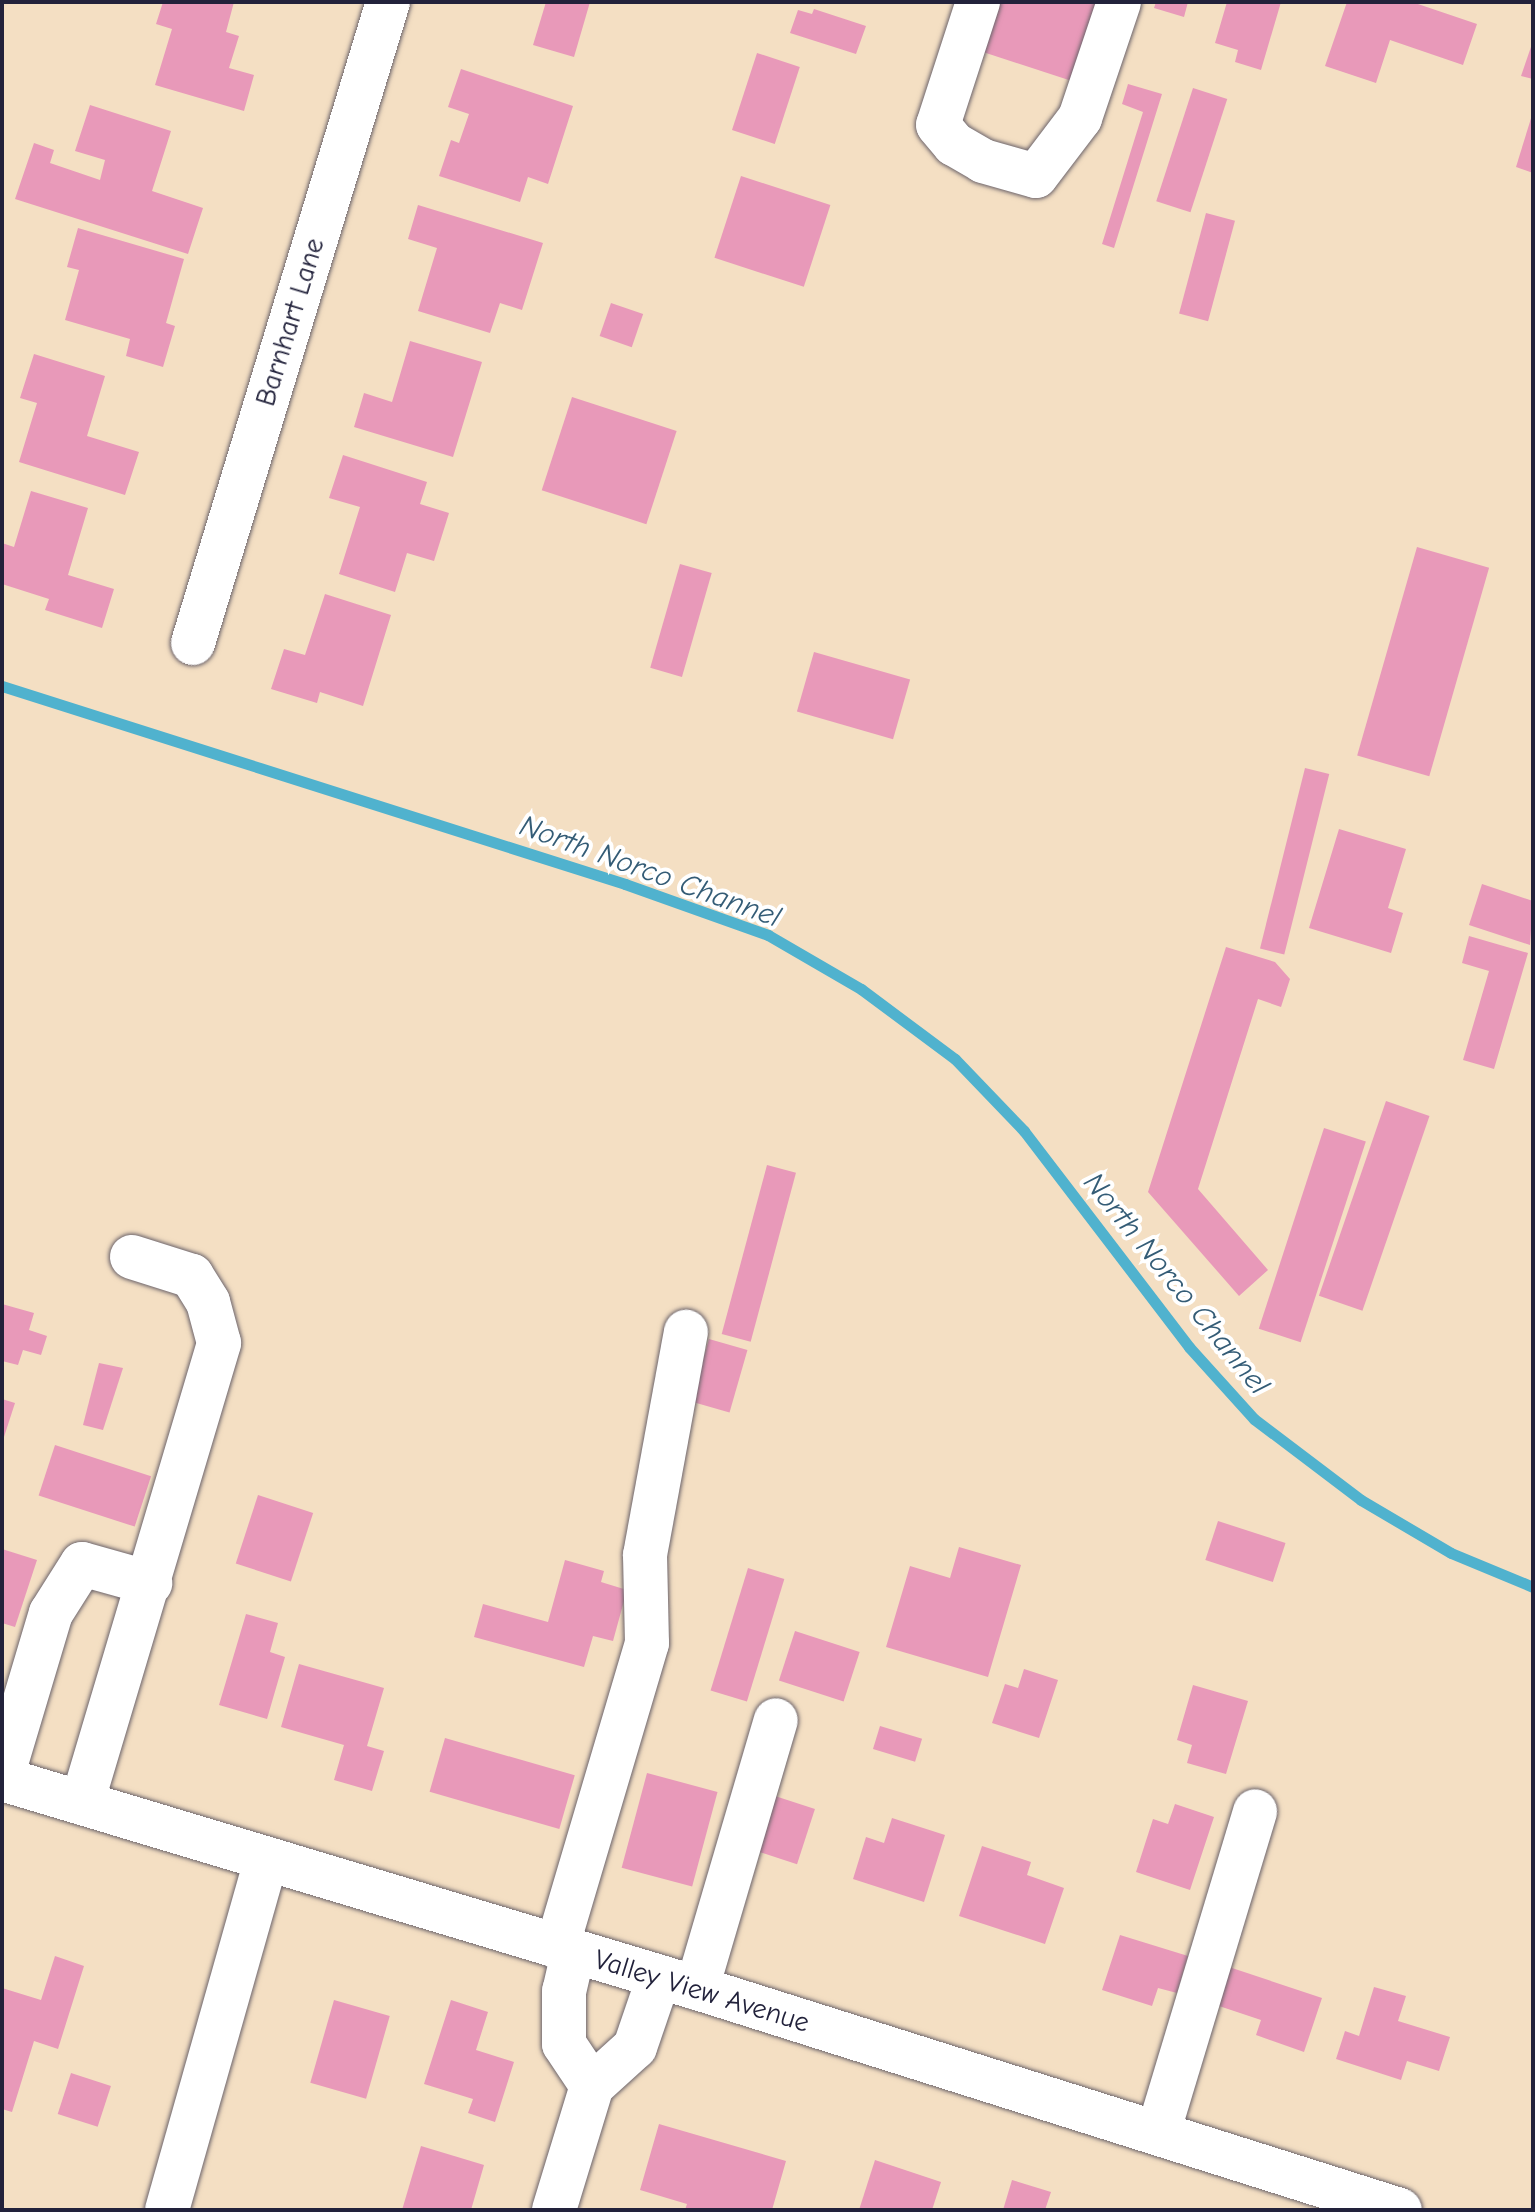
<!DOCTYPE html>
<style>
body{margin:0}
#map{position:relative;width:1535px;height:2212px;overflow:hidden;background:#f4dfc3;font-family:"Comic Neue",sans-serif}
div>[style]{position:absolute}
.stream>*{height:11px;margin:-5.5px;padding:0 5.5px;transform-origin:5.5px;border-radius:5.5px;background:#50b2ce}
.building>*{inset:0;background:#e899b9;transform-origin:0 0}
.roads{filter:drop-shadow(0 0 2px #6c646b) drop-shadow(0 0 2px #6c646b)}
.minor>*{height:44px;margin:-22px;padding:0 22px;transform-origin:22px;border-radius:22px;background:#fff}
span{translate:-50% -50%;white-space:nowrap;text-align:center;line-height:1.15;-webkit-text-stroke:8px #fff;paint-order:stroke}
.street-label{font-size:28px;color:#22223b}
.water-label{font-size:30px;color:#345c76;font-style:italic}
.frame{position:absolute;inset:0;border:4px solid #22223b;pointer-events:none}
</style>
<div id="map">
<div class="stream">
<i style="left:2px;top:686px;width:654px;rotate:17.63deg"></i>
<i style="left:625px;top:884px;width:152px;rotate:19.6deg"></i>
<i style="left:768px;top:935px;width:108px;rotate:30.1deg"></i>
<i style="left:861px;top:989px;width:117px;rotate:36.7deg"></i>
<i style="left:955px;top:1059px;width:100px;rotate:46.2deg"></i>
<i style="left:1024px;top:1131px;width:272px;rotate:52.6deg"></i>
<i style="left:1189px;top:1347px;width:97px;rotate:47.9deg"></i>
<i style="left:1254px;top:1419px;width:134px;rotate:37.1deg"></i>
<i style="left:1361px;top:1500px;width:104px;rotate:30.5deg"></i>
<i style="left:1451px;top:1553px;width:89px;rotate:22.5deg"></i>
</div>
<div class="building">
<i style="clip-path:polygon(163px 2px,234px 2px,226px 32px,239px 36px,229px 68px,254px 75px,244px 111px,155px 85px,172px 29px,156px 24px)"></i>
<i style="clip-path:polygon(546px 2px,590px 2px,574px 57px,533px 45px)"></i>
<i style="clip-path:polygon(999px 2px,1111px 2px,1084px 85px,983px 52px)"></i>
<i style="clip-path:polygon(1156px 2px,1188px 2px,1184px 17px,1154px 8px)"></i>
<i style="clip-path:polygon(1227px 2px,1281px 2px,1261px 70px,1235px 62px,1238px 50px,1215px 43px)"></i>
<i style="clip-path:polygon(1347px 2px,1412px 2px,1477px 24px,1463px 65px,1390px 40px,1376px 83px,1325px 66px)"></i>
<i style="clip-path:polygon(814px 9px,866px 26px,856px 54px,790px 33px,798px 10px,812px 14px)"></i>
<i style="clip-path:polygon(1533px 41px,1533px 79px,1521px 76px)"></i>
<i style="left:757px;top:53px;width:45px;height:81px;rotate:18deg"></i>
<i style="clip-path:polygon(461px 69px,573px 106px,548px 184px,528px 177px,520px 202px,439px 176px,451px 140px,459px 143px,469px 114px,448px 107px)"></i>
<i style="clip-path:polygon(1128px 84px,1162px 94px,1114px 248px,1102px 244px,1143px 112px,1122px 104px)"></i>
<i style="left:1193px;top:88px;width:36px;height:119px;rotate:18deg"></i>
<i style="clip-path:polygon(90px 105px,171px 131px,152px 191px,203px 208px,188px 254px,15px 199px,34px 143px,54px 150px,50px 163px,100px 180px,105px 160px,75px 151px)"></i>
<i style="clip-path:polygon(1532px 115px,1533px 115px,1533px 173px,1516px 167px)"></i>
<i style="left:741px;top:176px;width:94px;height:86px;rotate:18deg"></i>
<i style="clip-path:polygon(418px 205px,543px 243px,522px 310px,500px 303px,490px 333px,418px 311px,437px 248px,408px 239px)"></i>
<i style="left:1206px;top:213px;width:30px;height:104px;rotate:15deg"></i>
<i style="clip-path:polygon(78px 228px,184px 259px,166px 323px,175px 326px,163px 367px,126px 356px,130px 339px,65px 320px,79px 270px,67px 267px)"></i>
<i style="left:611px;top:303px;width:34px;height:35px;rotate:19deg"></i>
<i style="clip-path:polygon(410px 341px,482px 362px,453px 457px,354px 427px,364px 393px,392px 402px)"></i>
<i style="clip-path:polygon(34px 354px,105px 376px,87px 436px,139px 452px,125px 495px,19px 462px,37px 403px,20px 398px)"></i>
<i style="left:572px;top:397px;width:110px;height:98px;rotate:18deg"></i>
<i style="clip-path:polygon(343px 455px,427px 482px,420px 504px,449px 513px,434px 561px,407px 553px,395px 592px,339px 574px,360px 507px,329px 498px)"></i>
<i style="clip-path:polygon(31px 491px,88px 508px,68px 575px,114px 589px,102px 628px,45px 610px,49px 599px,2px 584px,2px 543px,14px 547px)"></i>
<i style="left:1417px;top:547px;width:75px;height:217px;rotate:16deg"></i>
<i style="left:680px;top:564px;width:33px;height:108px;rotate:16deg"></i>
<i style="clip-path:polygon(325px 594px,391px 615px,363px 706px,320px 692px,317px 703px,271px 689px,284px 649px,305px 655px)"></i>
<i style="left:814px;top:652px;width:100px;height:62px;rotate:16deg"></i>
<i style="left:1305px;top:768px;width:25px;height:186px;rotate:14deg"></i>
<i style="clip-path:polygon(1339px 829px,1406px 849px,1388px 908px,1403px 913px,1391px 953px,1309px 928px)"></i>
<i style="clip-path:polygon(1482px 884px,1533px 901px,1530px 945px,1469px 925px)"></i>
<i style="clip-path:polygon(1469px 936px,1528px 953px,1494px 1069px,1463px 1060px,1489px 971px,1462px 963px)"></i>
<i style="clip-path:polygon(1226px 947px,1275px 962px,1290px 979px,1281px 1007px,1258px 999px,1198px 1189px,1268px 1270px,1239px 1296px,1148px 1192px)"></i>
<i style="left:1386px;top:1101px;width:46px;height:206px;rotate:19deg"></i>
<i style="left:1324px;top:1128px;width:44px;height:211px;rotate:18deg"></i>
<i style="left:767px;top:1165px;width:30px;height:175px;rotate:15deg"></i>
<i style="clip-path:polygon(2px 1304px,34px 1313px,29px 1330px,47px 1336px,41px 1355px,23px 1350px,18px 1365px,2px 1361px)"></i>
<i style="left:709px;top:1339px;width:40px;height:65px;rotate:16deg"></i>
<i style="clip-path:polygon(99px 1363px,123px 1368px,103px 1430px,83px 1425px)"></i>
<i style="clip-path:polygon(2px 1399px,15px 1403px,3px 1440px,2px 1440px)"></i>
<i style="left:55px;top:1445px;width:101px;height:53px;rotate:18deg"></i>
<i style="left:258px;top:1495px;width:58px;height:72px;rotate:18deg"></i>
<i style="left:1218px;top:1521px;width:71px;height:41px;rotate:18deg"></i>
<i style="clip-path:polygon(959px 1547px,1021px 1565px,988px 1677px,886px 1647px,910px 1566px,950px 1578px)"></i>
<i style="clip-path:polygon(2px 1549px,37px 1560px,15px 1627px,2px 1623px)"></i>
<i style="clip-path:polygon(565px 1560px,604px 1571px,601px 1582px,627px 1590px,613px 1641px,593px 1636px,584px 1667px,474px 1637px,483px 1604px,548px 1622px)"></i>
<i style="left:748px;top:1568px;width:38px;height:128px;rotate:17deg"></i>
<i style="clip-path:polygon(246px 1614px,278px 1623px,270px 1652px,285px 1657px,267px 1719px,219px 1705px)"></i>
<i style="left:795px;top:1631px;width:68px;height:52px;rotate:18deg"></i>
<i style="clip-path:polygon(299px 1664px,384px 1688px,367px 1746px,384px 1751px,372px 1791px,334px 1780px,344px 1745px,281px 1727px)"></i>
<i style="clip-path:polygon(1024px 1669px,1058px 1680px,1039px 1738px,992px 1723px,1005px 1684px,1018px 1688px)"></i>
<i style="clip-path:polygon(1193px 1685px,1248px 1701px,1226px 1774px,1187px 1763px,1192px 1745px,1177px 1740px)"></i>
<i style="left:880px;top:1726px;width:44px;height:24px;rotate:17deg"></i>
<i style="left:445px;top:1738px;width:135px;height:56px;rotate:16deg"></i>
<i style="left:647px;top:1773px;width:73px;height:98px;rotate:15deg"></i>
<i style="left:775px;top:1796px;width:42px;height:58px;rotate:18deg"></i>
<i style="clip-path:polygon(1175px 1804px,1214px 1817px,1190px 1890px,1136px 1872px,1153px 1819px,1168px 1824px)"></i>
<i style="clip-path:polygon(892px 1818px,945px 1835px,924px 1902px,853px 1879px,866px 1837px,884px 1843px)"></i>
<i style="clip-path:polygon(982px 1846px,1031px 1862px,1027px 1875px,1064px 1888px,1045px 1944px,959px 1916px)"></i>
<i style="clip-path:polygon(1120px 1935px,1188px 1956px,1177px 1993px,1158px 1988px,1152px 2006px,1102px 1990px)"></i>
<i style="clip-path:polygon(55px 1956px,84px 1966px,58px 2049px,34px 2041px,12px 2112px,2px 2109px,2px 1988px,41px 2000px)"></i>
<i style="clip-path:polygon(1223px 1965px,1322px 1998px,1304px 2052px,1256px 2035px,1261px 2020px,1210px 2003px)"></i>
<i style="clip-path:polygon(1374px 1987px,1406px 1996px,1398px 2021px,1450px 2037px,1439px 2071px,1407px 2061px,1401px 2080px,1336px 2059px,1345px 2031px,1359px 2036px)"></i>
<i style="left:334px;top:2000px;width:58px;height:86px;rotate:16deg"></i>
<i style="clip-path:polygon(451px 2000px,488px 2012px,476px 2050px,514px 2062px,495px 2122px,468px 2113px,473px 2099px,424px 2084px)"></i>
<i style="left:71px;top:2073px;width:42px;height:43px;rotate:18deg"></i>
<i style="clip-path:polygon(659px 2124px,786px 2161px,772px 2210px,685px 2210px,687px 2204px,640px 2190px)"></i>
<i style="clip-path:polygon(421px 2146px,484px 2165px,471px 2210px,402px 2210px)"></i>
<i style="clip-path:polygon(875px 2160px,941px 2182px,932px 2210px,859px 2210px)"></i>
<i style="clip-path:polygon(1012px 2180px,1051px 2192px,1045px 2210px,1003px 2210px)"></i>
</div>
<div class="roads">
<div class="minor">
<i style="left:978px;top:2px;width:129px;rotate:108deg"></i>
<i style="left:938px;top:125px;width:25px;rotate:50deg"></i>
<i style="left:954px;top:144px;width:34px;rotate:30deg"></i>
<i style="left:983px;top:161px;width:55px;rotate:15.8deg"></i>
<i style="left:1036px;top:176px;width:73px;rotate:-52.8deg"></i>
<i style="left:1080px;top:118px;width:122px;rotate:-71.4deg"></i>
<i style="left:193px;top:643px;width:670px;rotate:-73.08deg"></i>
<i style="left:2px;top:1777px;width:171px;rotate:-73.4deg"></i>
<i style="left:51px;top:1613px;width:58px;rotate:-57.7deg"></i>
<i style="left:82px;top:1564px;width:71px;rotate:15.6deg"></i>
<i style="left:2px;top:1779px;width:726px;rotate:16.74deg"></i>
<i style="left:697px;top:1988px;width:737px;rotate:17.53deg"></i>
<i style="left:82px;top:1803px;width:480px;rotate:-73.4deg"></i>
<i style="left:219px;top:1343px;width:42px;rotate:-105deg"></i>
<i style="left:208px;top:1302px;width:31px;rotate:-122deg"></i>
<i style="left:192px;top:1276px;width:63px;rotate:-162.4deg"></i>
<i style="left:557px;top:1947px;width:317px;rotate:-73.5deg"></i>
<i style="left:647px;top:1643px;width:88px;rotate:-91.3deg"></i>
<i style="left:645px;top:1555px;width:227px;rotate:-79.6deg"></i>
<i style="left:573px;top:1953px;width:39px;rotate:103deg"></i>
<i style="left:564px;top:1991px;width:53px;rotate:90deg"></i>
<i style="left:564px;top:2044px;width:50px;rotate:56.3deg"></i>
<i style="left:697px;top:1988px;width:279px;rotate:-73.6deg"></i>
<i style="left:1158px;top:2133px;width:336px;rotate:-73.2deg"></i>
<i style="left:167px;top:2210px;width:365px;rotate:-74.2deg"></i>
<i style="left:554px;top:2210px;width:130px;rotate:-73deg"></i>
<i style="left:592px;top:2086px;width:58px;rotate:-42.2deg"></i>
<i style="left:635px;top:2047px;width:74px;rotate:-71.1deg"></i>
</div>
</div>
<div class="street-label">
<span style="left:290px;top:322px;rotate:-73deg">Barnhart Lane</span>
<span style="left:702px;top:1991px;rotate:17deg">Valley View Avenue</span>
</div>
<div class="water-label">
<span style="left:650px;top:872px;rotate:20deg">North Norco Channel</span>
<span style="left:1176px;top:1284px;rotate:51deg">North Norco Channel</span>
</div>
<div class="frame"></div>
</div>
